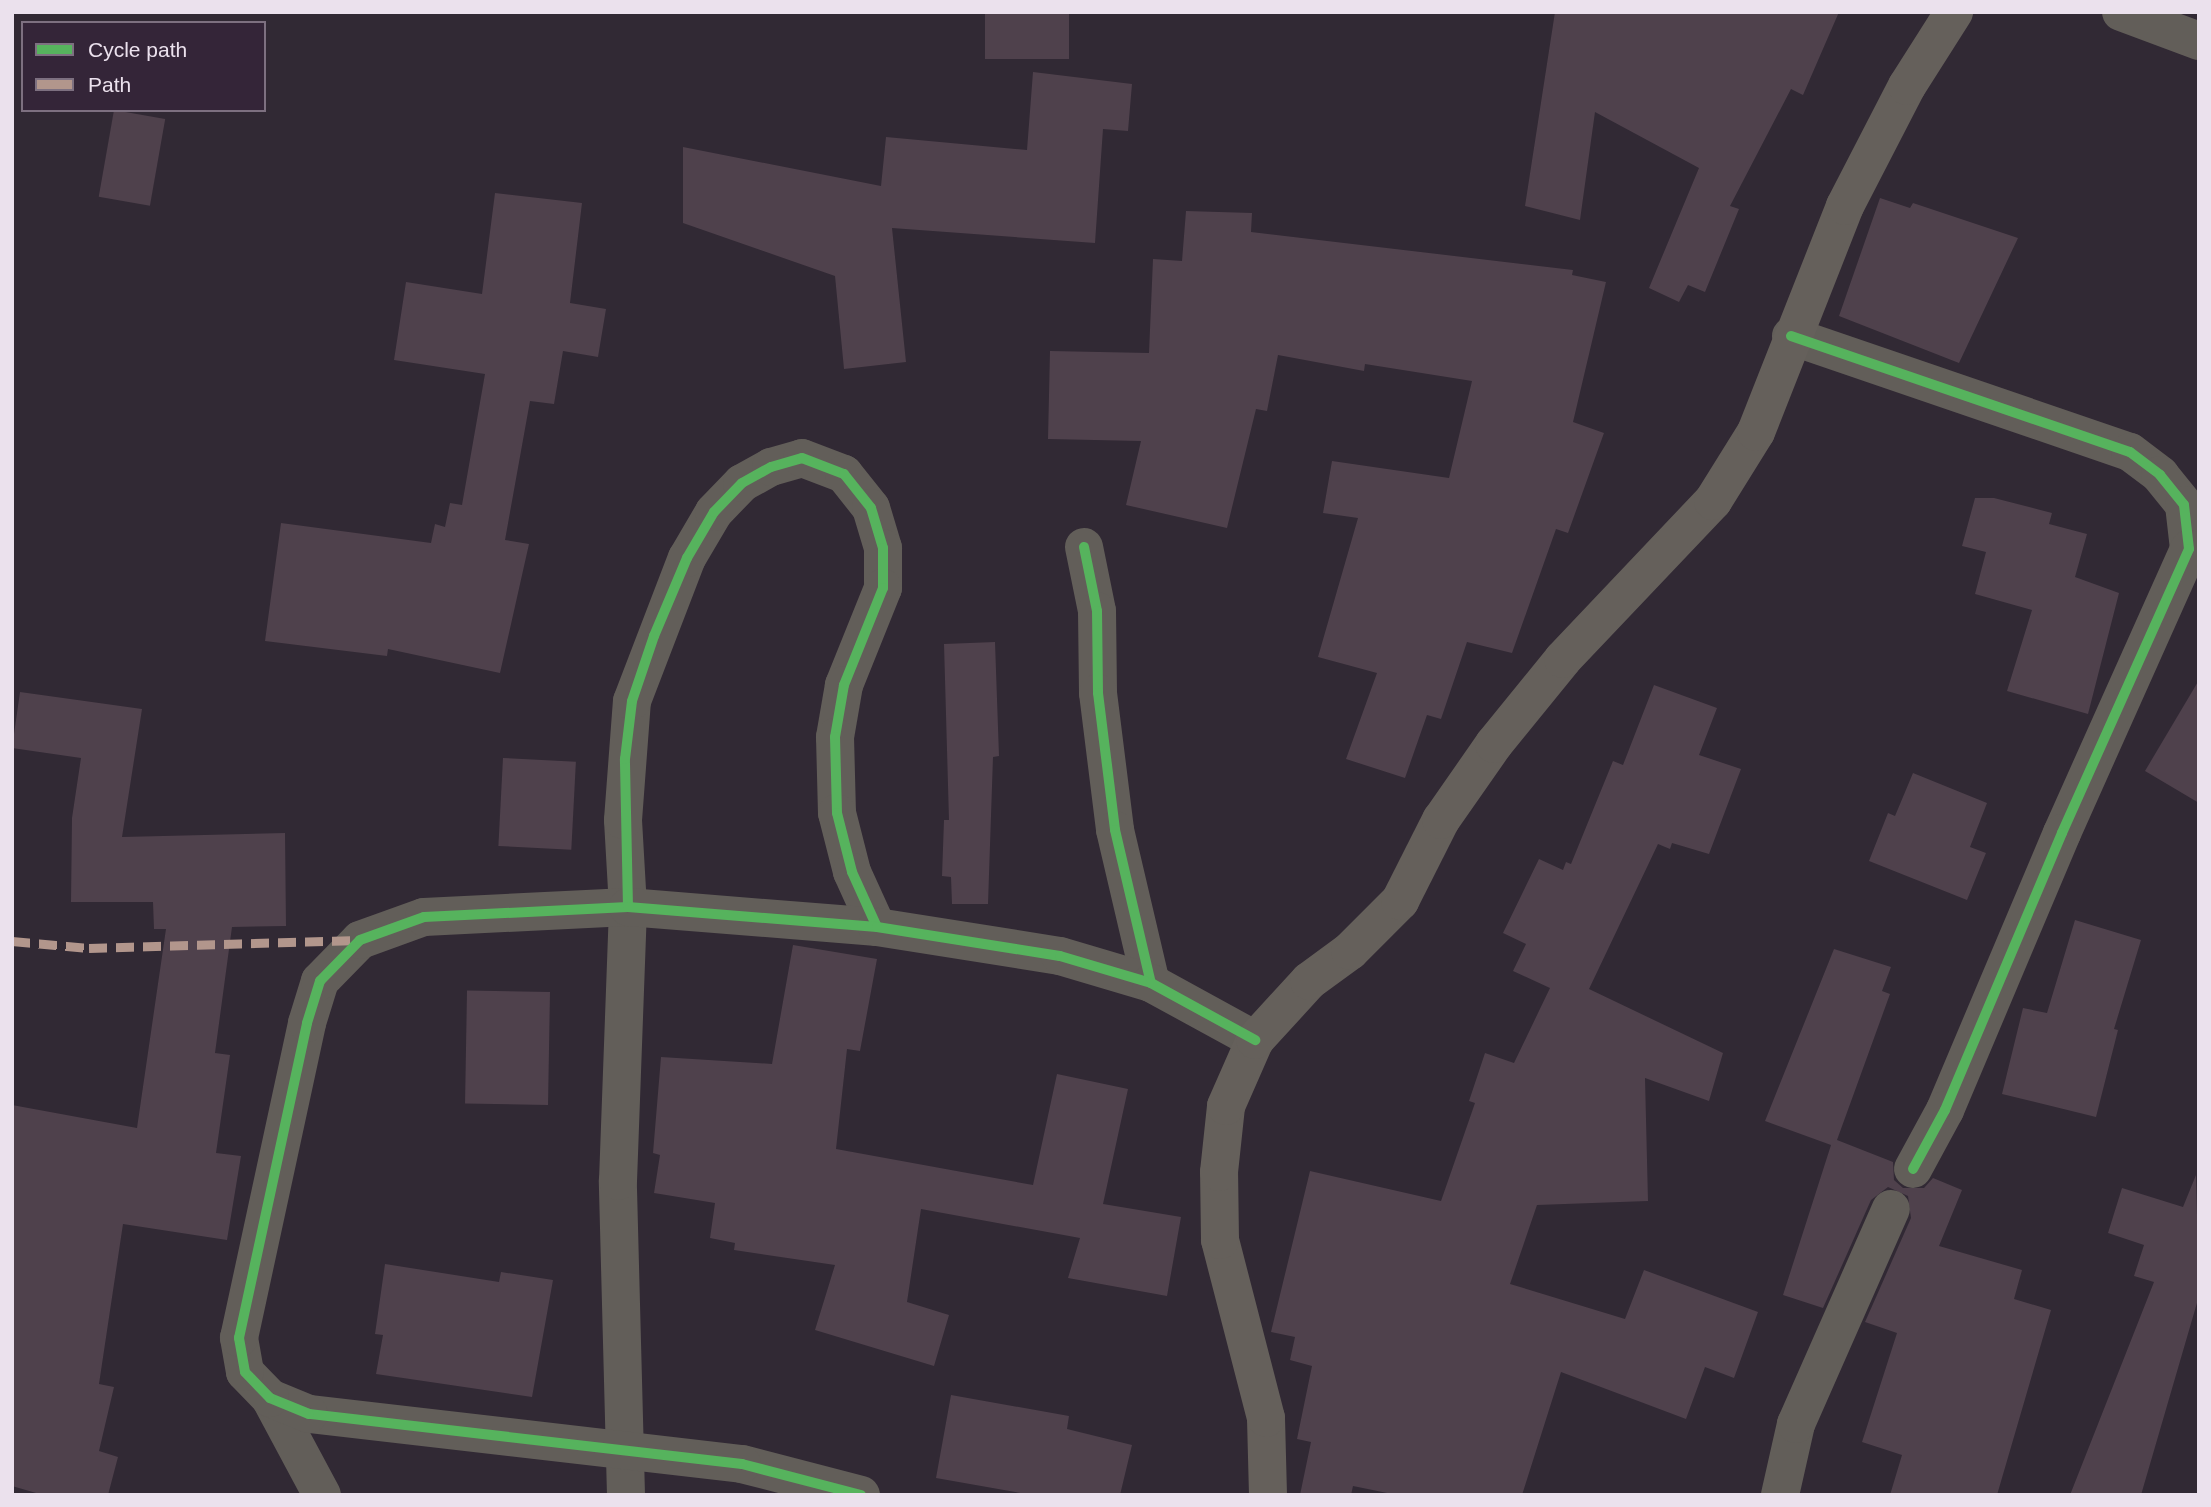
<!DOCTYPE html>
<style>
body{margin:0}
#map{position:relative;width:2211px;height:1507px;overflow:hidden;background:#312934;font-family:Helvetica,sans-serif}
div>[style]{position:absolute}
.building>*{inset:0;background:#4f414c;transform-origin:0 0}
.street>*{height:38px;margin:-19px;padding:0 19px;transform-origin:19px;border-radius:19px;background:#625e59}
.secondary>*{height:38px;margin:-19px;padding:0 19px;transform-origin:19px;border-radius:19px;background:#65605b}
.quiet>*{height:9px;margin-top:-4.5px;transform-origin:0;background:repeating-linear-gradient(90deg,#b2968c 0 18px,transparent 0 27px)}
.cycleway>*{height:10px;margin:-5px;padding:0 5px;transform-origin:5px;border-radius:5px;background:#56b35d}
span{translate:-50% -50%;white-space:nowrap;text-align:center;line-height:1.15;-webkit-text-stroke:7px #342538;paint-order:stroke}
.frame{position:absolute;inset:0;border:14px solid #ebe1ed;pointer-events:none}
.legend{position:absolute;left:21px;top:21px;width:245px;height:91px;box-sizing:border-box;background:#342538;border:2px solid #7d7080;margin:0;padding:9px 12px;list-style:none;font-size:21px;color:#ebe1ed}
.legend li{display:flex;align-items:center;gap:14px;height:35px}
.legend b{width:35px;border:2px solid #7d7080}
</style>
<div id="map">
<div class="building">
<i style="left:985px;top:12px;width:84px;height:47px"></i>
<i style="clip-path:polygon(1555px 12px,1839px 12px,1803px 95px,1791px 89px,1730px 206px,1739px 209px,1705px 292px,1688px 285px,1679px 302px,1649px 288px,1699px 168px,1595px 112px,1580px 220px,1525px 206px)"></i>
<i style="clip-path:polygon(1033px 72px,1132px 84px,1128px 131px,1103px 129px,1095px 243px,892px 228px,906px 362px,844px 369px,835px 276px,683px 223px,683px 147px,881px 186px,886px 137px,1027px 150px)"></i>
<i style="left:114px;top:110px;width:52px;height:88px;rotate:10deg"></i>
<i style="clip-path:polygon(495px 193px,582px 203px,570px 303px,606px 309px,598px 357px,563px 351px,554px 404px,530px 401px,505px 540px,529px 544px,500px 673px,388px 649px,387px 656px,265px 641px,281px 523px,431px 543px,435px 524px,445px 527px,450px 503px,462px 505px,485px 374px,394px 360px,406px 282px,482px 294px)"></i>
<i style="clip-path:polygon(1880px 198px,1910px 208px,1913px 203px,2018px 238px,1959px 363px,1839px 316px)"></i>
<i style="clip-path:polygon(1186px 211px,1252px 213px,1251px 232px,1573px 270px,1572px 275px,1606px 282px,1573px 422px,1604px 433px,1568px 533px,1556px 529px,1512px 653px,1467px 642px,1441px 719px,1427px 715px,1405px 778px,1346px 759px,1377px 673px,1318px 657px,1358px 518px,1323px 513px,1332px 461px,1449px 478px,1472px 381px,1365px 364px,1364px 371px,1278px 355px,1267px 411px,1256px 409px,1227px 528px,1126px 505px,1141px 441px,1048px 439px,1050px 351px,1149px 353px,1153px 259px,1182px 261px)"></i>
<i style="clip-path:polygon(1975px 498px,1994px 498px,2052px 513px,2049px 524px,2087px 534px,2075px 577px,2119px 593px,2088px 714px,2007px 691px,2032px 610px,1975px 594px,1986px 552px,1962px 546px)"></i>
<i style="clip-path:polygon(995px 642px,999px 756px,993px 757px,988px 904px,952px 904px,951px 877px,942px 876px,944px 820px,949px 820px,944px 644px)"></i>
<i style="clip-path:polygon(2199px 680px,2199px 803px,2145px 771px)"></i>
<i style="clip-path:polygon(1654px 685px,1717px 708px,1699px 755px,1741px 769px,1709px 854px,1672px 843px,1670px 849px,1658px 844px,1589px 989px,1723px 1053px,1709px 1101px,1645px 1078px,1648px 1201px,1537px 1205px,1510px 1284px,1625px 1319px,1644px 1270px,1758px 1312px,1734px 1378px,1705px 1367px,1686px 1419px,1561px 1372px,1522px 1495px,1397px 1495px,1353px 1486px,1351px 1495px,1300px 1495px,1311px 1442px,1297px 1439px,1312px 1366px,1290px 1360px,1295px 1337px,1271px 1332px,1310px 1171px,1441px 1201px,1475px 1103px,1469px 1101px,1485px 1053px,1514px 1063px,1550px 988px,1513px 971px,1526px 944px,1503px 933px,1539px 859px,1563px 870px,1566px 862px,1571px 864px,1613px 761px,1623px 765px)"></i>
<i style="clip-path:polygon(20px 692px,142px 709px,122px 837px,285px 833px,286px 926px,232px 927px,215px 1053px,230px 1055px,216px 1153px,241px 1156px,227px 1240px,123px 1224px,99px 1384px,114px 1387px,99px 1451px,118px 1457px,108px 1495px,43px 1495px,12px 1486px,12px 1105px,137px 1128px,166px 929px,154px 929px,153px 902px,71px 902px,72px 818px,81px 758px,12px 748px)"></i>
<i style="left:503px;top:758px;width:73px;height:88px;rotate:3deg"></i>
<i style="clip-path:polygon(1913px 773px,1987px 803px,1970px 847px,1986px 853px,1967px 900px,1869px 861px,1888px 813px,1895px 816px)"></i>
<i style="clip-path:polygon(2075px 920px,2141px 940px,2114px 1029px,2118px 1030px,2096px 1117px,2002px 1094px,2023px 1008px,2047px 1013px)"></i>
<i style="clip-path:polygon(793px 945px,877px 959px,860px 1051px,847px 1049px,836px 1149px,1033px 1185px,1057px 1074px,1128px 1089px,1103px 1204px,1181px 1217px,1167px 1296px,1068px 1278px,1080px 1238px,921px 1209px,907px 1302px,949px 1315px,934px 1366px,815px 1330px,835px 1265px,734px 1250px,735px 1243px,710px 1238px,715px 1203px,654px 1193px,660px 1155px,653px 1153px,661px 1057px,772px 1064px)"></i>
<i style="clip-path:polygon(1834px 949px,1891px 967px,1882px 991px,1890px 994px,1837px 1140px,1893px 1162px,1894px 1180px,1903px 1188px,1924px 1188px,1933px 1178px,1962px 1190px,1939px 1246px,2022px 1270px,2014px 1299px,2051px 1310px,1997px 1495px,1890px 1495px,1902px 1455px,1862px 1442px,1897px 1333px,1865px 1322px,1911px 1218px,1908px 1196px,1888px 1187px,1871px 1200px,1823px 1308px,1783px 1295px,1831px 1145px,1765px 1121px)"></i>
<i style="left:550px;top:992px;width:113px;height:83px;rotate:91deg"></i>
<i style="clip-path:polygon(2196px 1175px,2199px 1296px,2141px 1495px,2070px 1495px,2154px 1282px,2134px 1276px,2144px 1245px,2108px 1233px,2122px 1188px,2183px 1207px)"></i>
<i style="clip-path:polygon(385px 1264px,499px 1282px,501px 1272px,553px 1280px,532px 1397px,376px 1374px,383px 1335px,375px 1334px)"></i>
<i style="clip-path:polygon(951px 1395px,1069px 1416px,1067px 1429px,1132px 1445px,1120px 1495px,1032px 1495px,936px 1478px)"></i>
</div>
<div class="street">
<i style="left:2121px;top:12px;width:83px;rotate:20.4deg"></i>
<i style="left:1791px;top:336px;width:358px;rotate:18.9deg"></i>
<i style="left:2130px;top:452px;width:38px;rotate:37deg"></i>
<i style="left:2160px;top:475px;width:38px;rotate:51deg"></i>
<i style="left:2184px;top:505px;width:44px;rotate:83.5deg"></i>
<i style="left:2189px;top:549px;width:311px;rotate:114.1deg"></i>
<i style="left:2062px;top:833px;width:301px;rotate:112.9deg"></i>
<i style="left:1945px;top:1110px;width:67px;rotate:118.5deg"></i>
<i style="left:1084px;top:547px;width:65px;rotate:78.5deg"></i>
<i style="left:1097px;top:611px;width:82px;rotate:89.3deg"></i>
<i style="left:1098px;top:693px;width:138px;rotate:82.9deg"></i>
<i style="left:1115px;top:830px;width:157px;rotate:76.8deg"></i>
<i style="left:270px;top:1398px;width:110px;rotate:61.8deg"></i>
<i style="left:626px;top:1495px;width:314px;rotate:-91.5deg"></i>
<i style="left:618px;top:1181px;width:274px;rotate:-87.9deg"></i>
<i style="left:628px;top:907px;width:87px;rotate:-93.3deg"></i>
<i style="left:623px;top:820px;width:119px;rotate:-85.7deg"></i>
<i style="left:632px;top:701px;width:153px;rotate:-69deg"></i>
<i style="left:687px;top:558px;width:53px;rotate:-59.6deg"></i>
<i style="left:714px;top:512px;width:40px;rotate:-46deg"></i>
<i style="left:742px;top:483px;width:33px;rotate:-29deg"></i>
<i style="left:771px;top:467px;width:32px;rotate:-16deg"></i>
<i style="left:802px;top:458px;width:45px;rotate:20.9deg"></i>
<i style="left:844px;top:474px;width:43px;rotate:51.5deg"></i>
<i style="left:871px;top:508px;width:42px;rotate:73.3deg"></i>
<i style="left:883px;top:548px;width:40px;rotate:90deg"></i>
<i style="left:883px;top:588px;width:105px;rotate:111.9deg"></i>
<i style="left:844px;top:685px;width:53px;rotate:99.8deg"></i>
<i style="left:835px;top:737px;width:76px;rotate:88.5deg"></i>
<i style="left:837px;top:813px;width:61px;rotate:75.7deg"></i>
<i style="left:852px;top:872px;width:60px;rotate:65.6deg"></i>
<i style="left:861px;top:1495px;width:123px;rotate:-165.4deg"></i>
<i style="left:742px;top:1464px;width:436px;rotate:-173.4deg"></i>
<i style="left:309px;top:1414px;width:42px;rotate:-157.7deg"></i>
<i style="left:270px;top:1398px;width:36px;rotate:-134deg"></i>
<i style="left:245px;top:1372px;width:35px;rotate:-100deg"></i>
<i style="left:239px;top:1338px;width:322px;rotate:-77.8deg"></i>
<i style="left:307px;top:1023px;width:44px;rotate:-72.8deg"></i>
<i style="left:320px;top:981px;width:57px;rotate:-45.7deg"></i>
<i style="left:360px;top:940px;width:68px;rotate:-19.8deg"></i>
<i style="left:424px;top:917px;width:204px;rotate:-2.8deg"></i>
<i style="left:628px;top:907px;width:250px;rotate:4.6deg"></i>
<i style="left:877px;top:927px;width:185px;rotate:9deg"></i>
<i style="left:1060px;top:956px;width:95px;rotate:16.5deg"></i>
<i style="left:1151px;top:983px;width:119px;rotate:28.7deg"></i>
<i style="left:1780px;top:1495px;width:73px;rotate:-77.3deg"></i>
<i style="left:1796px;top:1424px;width:235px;rotate:-66.2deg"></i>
</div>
<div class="secondary">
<i style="left:1268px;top:1495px;width:77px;rotate:-91.5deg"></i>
<i style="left:1266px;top:1418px;width:184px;rotate:-104.5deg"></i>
<i style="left:1220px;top:1240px;width:68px;rotate:-90.8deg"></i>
<i style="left:1219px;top:1172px;width:66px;rotate:-83.9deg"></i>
<i style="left:1226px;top:1106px;width:72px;rotate:-66.3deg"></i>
<i style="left:1255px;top:1040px;width:80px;rotate:-47.5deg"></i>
<i style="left:1309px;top:981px;width:51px;rotate:-36.2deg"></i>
<i style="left:1350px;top:951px;width:71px;rotate:-45deg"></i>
<i style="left:1400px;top:901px;width:91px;rotate:-63.2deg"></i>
<i style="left:1441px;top:820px;width:93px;rotate:-55.1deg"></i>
<i style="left:1494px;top:744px;width:109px;rotate:-50.9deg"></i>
<i style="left:1563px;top:659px;width:218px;rotate:-46.5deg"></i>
<i style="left:1713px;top:501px;width:81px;rotate:-58.1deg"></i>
<i style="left:1756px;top:432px;width:243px;rotate:-68.5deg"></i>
<i style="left:1845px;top:206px;width:135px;rotate:-62.7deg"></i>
<i style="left:1907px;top:86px;width:88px;rotate:-57.6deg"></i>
</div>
<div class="quiet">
<i style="left:12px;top:941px;width:77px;rotate:5.2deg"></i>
<i style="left:89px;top:948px;width:271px;rotate:-1.7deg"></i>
</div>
<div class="cycleway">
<i style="left:1791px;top:336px;width:358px;rotate:18.9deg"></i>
<i style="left:2130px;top:452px;width:38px;rotate:37deg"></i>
<i style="left:2160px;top:475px;width:38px;rotate:51deg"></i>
<i style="left:2184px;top:505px;width:44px;rotate:83.5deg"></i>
<i style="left:2189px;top:549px;width:311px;rotate:114.1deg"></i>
<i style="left:2062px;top:833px;width:301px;rotate:112.9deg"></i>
<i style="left:1945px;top:1110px;width:67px;rotate:118.5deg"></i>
<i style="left:1084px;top:547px;width:65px;rotate:78.5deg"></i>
<i style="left:1097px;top:611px;width:82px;rotate:89.3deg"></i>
<i style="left:1098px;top:693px;width:138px;rotate:82.9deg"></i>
<i style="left:1115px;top:830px;width:157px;rotate:76.8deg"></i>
<i style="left:628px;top:907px;width:148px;rotate:-91.2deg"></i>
<i style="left:625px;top:759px;width:58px;rotate:-83.1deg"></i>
<i style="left:632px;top:701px;width:69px;rotate:-71.3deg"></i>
<i style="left:654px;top:636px;width:85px;rotate:-67.1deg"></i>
<i style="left:687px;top:558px;width:53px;rotate:-59.6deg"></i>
<i style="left:714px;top:512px;width:40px;rotate:-46deg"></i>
<i style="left:742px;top:483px;width:33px;rotate:-29deg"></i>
<i style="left:771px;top:467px;width:32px;rotate:-16deg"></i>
<i style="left:802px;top:458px;width:45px;rotate:20.9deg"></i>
<i style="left:844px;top:474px;width:43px;rotate:51.5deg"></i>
<i style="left:871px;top:508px;width:42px;rotate:73.3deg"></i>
<i style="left:883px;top:548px;width:40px;rotate:90deg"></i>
<i style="left:883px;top:588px;width:105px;rotate:111.9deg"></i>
<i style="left:844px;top:685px;width:53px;rotate:99.8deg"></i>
<i style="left:835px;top:737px;width:76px;rotate:88.5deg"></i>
<i style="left:837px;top:813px;width:61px;rotate:75.7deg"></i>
<i style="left:852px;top:872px;width:60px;rotate:65.6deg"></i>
<i style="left:861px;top:1495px;width:123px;rotate:-165.4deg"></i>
<i style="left:742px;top:1464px;width:436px;rotate:-173.4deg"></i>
<i style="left:309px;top:1414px;width:42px;rotate:-157.7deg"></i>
<i style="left:270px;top:1398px;width:36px;rotate:-134deg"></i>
<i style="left:245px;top:1372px;width:35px;rotate:-100deg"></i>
<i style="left:239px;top:1338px;width:322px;rotate:-77.8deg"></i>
<i style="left:307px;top:1023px;width:44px;rotate:-72.8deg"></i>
<i style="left:320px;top:981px;width:57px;rotate:-45.7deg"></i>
<i style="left:360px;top:940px;width:68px;rotate:-19.8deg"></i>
<i style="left:424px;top:917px;width:204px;rotate:-2.8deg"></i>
<i style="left:628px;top:907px;width:250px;rotate:4.6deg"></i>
<i style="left:877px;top:927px;width:185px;rotate:9deg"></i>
<i style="left:1060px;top:956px;width:95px;rotate:16.5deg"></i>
<i style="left:1151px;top:983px;width:119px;rotate:28.7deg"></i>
</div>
<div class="frame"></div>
<ul class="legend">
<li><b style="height:9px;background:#56b35d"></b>Cycle path</li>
<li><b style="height:9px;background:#b2968c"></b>Path</li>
</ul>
</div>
